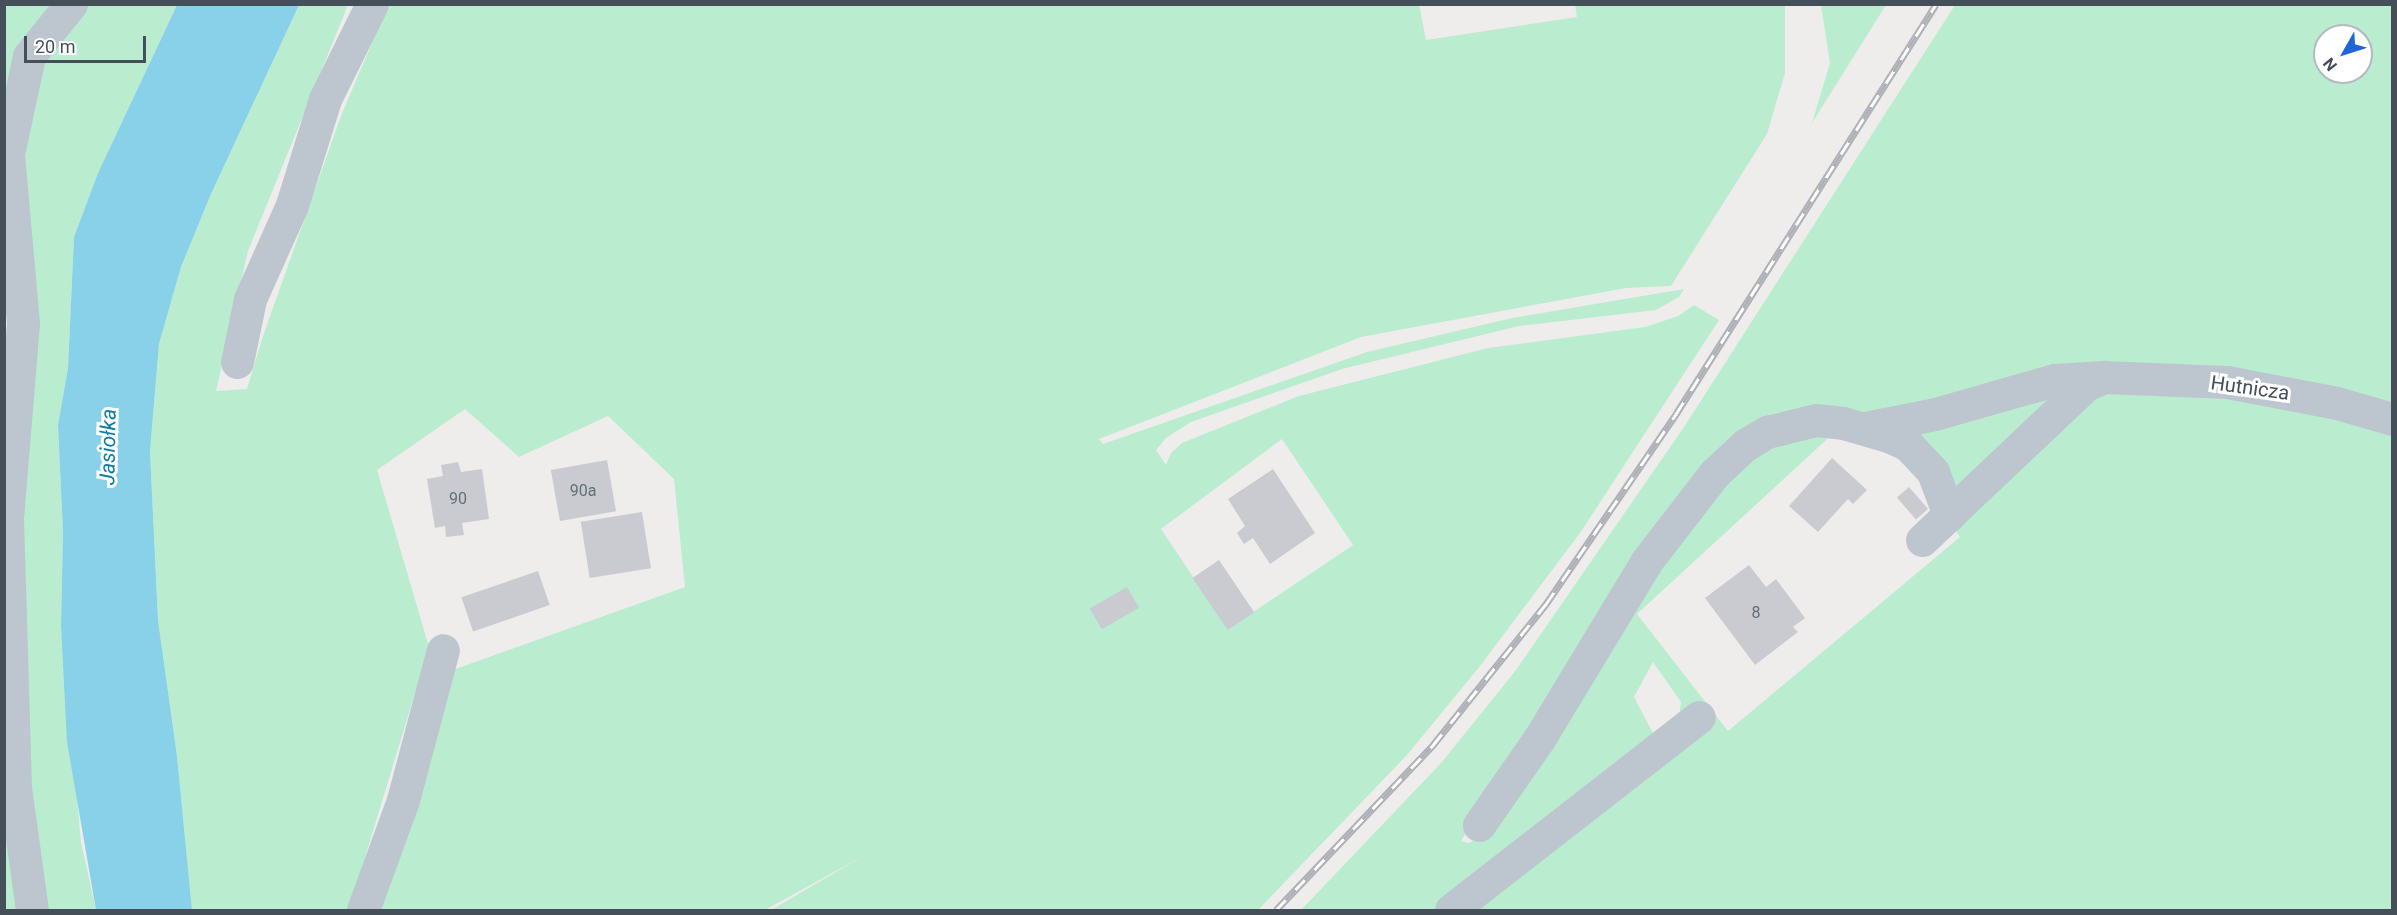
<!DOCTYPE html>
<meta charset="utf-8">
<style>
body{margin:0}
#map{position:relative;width:2397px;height:915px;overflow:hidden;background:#efecec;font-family:Roboto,sans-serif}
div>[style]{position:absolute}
.green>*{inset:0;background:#baedd0}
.water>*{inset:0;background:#88d1e9}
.building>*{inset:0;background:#c9cbd1;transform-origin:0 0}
.minor>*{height:33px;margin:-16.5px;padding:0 16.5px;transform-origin:16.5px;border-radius:16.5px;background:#bdc6cf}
.rail>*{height:7px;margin-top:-3.5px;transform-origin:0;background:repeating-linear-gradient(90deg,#fff 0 14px,#aeb1b7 0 28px);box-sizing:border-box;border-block:2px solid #aeb1b7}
span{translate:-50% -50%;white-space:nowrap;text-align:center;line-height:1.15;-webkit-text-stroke:6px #fff;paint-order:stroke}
.number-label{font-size:16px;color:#666e77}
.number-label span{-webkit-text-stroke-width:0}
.street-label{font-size:20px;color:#454f59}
.water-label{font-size:21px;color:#0f7da2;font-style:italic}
.frame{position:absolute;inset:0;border:6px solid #454f59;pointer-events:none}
.north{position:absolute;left:2313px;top:24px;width:60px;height:60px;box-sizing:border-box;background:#fff;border:2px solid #b5b9bd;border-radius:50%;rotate:231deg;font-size:16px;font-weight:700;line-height:24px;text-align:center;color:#454f59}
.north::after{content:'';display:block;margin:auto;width:21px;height:27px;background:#1c66d9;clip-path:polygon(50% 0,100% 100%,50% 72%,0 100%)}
.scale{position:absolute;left:24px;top:36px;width:122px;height:27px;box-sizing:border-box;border:3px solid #454f59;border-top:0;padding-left:8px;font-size:18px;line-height:21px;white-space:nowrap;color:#454f59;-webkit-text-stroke:4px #fff;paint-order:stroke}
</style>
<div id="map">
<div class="green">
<i style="clip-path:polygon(evenodd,1419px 4px,1426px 40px,1577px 17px,1575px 5px,1785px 5px,1785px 73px,1767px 134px,1671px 286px,1626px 288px,1361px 337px,1099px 439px,1103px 444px,1367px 352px,1512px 318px,1684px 289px,1679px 297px,1656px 310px,1519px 326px,1342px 369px,1191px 422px,1166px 438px,1156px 450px,1166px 465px,1171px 453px,1182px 443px,1299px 396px,1488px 348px,1645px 327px,1678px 316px,1694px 305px,1719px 320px,1580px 533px,1480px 666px,1407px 755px,1258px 910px,771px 910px,865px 855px,765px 910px,364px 910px,447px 672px,685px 587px,674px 479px,608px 416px,519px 457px,465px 409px,377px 470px,429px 647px,349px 910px,192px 910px,177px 756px,158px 620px,150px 451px,159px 344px,181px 267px,211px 194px,299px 5px,348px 5px,248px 251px,216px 391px,247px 389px,263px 336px,341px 116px,388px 5px,1419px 4px,1282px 439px,1353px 545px,1228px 629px,1161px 529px,1282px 439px)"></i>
<i style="clip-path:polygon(5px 5px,52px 5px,5px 95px)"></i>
<i style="clip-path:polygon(80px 5px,177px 5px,98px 173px,74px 237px,68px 368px,58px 425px,63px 533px,61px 625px,81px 842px,96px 910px,42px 910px,23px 781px,21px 129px,42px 55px)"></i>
<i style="clip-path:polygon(1821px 5px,1886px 5px,1812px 123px,1830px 63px)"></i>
<i style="clip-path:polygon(evenodd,1955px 5px,2392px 5px,2392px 409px,2327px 391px,2218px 375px,2127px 369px,2105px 371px,2049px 407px,1969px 491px,1957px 497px,1937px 465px,1910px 436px,1859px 415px,1825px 409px,1784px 414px,1732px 442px,1643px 548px,1461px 841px,1469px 843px,1485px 833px,1549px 748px,1632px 598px,1668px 543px,1705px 496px,1759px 447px,1777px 437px,1836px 431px,1637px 614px,1728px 731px,1960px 537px,1952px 525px,2071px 409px,2114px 388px,2203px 391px,2348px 415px,2392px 427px,2392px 910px,1464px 910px,1699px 729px,1704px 719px,1697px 710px,1438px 910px,1301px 910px,1442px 762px,1516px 670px,1684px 427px,1955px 5px,2325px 36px,2361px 36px,2361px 72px,2325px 72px,2325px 36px,1955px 5px,1653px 662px,1681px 702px,1679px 717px,1655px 737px,1634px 697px,1653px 662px)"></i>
<i style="clip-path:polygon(4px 718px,24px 910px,5px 910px)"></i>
</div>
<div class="water">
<i style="clip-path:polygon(177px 5px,299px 5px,211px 194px,181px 267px,159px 344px,150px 451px,158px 620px,177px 756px,192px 910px,96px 910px,67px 742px,61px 625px,63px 533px,58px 425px,68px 368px,74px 237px,98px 173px)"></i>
</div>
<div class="building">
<i style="clip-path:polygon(1832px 458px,1867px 490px,1853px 504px,1848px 499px,1818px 532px,1789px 506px)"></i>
<i style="left:607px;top:460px;width:52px;height:57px;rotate:80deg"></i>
<i style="clip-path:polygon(458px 462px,461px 472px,482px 469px,489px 519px,462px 523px,464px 535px,446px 537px,445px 526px,435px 528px,427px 479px,443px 476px,441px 465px)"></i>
<i style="clip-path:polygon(1273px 469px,1315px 533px,1270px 564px,1253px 538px,1244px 544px,1237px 533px,1245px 526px,1228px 499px)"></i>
<i style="left:1909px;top:487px;width:29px;height:16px;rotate:49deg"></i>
<i style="left:642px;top:512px;width:57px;height:62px;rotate:81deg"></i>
<i style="left:1219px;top:560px;width:63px;height:32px;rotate:56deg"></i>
<i style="clip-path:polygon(1749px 565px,1766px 587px,1776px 579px,1805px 618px,1793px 627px,1798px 632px,1755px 665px,1705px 598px)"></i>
<i style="left:538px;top:571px;width:36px;height:81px;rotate:71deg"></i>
<i style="left:1127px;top:587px;width:24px;height:43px;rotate:60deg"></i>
</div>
<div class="minor">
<i style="left:237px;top:362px;width:64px;rotate:-78.3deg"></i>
<i style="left:250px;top:299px;width:103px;rotate:-65.9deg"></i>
<i style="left:292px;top:205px;width:111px;rotate:-72.7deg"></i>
<i style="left:325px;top:99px;width:106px;rotate:-63.7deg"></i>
<i style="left:1865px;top:428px;width:71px;rotate:-11.3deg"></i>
<i style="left:1935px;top:414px;width:124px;rotate:-15.9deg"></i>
<i style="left:2054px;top:380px;width:50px;rotate:-3.4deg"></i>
<i style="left:2104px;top:377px;width:123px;rotate:2.3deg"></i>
<i style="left:2227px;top:382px;width:112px;rotate:10.8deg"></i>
<i style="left:2337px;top:403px;width:57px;rotate:16.2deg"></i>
<i style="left:1922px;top:540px;width:226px;rotate:-43.4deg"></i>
<i style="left:2086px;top:385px;width:20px;rotate:-24deg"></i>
<i style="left:1479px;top:825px;width:105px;rotate:-55.1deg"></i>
<i style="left:1539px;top:739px;width:207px;rotate:-58.8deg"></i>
<i style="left:1646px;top:562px;width:111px;rotate:-52.3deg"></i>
<i style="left:1714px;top:474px;width:42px;rotate:-43.1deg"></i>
<i style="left:1745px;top:445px;width:26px;rotate:-31deg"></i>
<i style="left:1767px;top:432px;width:50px;rotate:-13.8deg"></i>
<i style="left:1816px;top:420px;width:27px;rotate:6deg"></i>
<i style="left:1843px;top:423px;width:50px;rotate:16.3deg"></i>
<i style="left:1891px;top:437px;width:19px;rotate:25deg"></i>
<i style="left:1908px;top:445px;width:37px;rotate:47deg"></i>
<i style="left:1933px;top:472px;width:46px;rotate:69.6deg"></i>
<i style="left:32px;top:910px;width:124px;rotate:-97.9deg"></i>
<i style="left:15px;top:787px;width:269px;rotate:-91.7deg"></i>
<i style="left:7px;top:518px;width:196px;rotate:-85.3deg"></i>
<i style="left:23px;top:323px;width:170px;rotate:-95.1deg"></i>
<i style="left:8px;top:154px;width:100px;rotate:-77.9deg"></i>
<i style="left:29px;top:56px;width:67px;rotate:-51.1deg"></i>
<i style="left:363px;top:910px;width:117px;rotate:-70deg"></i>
<i style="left:403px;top:800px;width:155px;rotate:-75.1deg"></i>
<i style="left:1451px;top:910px;width:314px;rotate:-37.9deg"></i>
</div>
<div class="rail">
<i style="left:1276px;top:910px;width:228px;rotate:-46.4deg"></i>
<i style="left:1433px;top:745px;width:181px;rotate:-51.3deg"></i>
<i style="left:1546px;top:604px;width:230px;rotate:-55.6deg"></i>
<i style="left:1676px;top:414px;width:485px;rotate:-57.6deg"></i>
</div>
<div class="number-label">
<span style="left:583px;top:491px">90a</span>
<span style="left:458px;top:499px">90</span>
<span style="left:1756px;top:613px">8</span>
</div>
<div class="street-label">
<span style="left:2250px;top:388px;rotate:8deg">Hutnicza</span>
</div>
<div class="water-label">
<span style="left:108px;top:447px;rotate:-89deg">Jasiołka</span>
</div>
<div class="frame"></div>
<div class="north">N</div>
<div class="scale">20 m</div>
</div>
